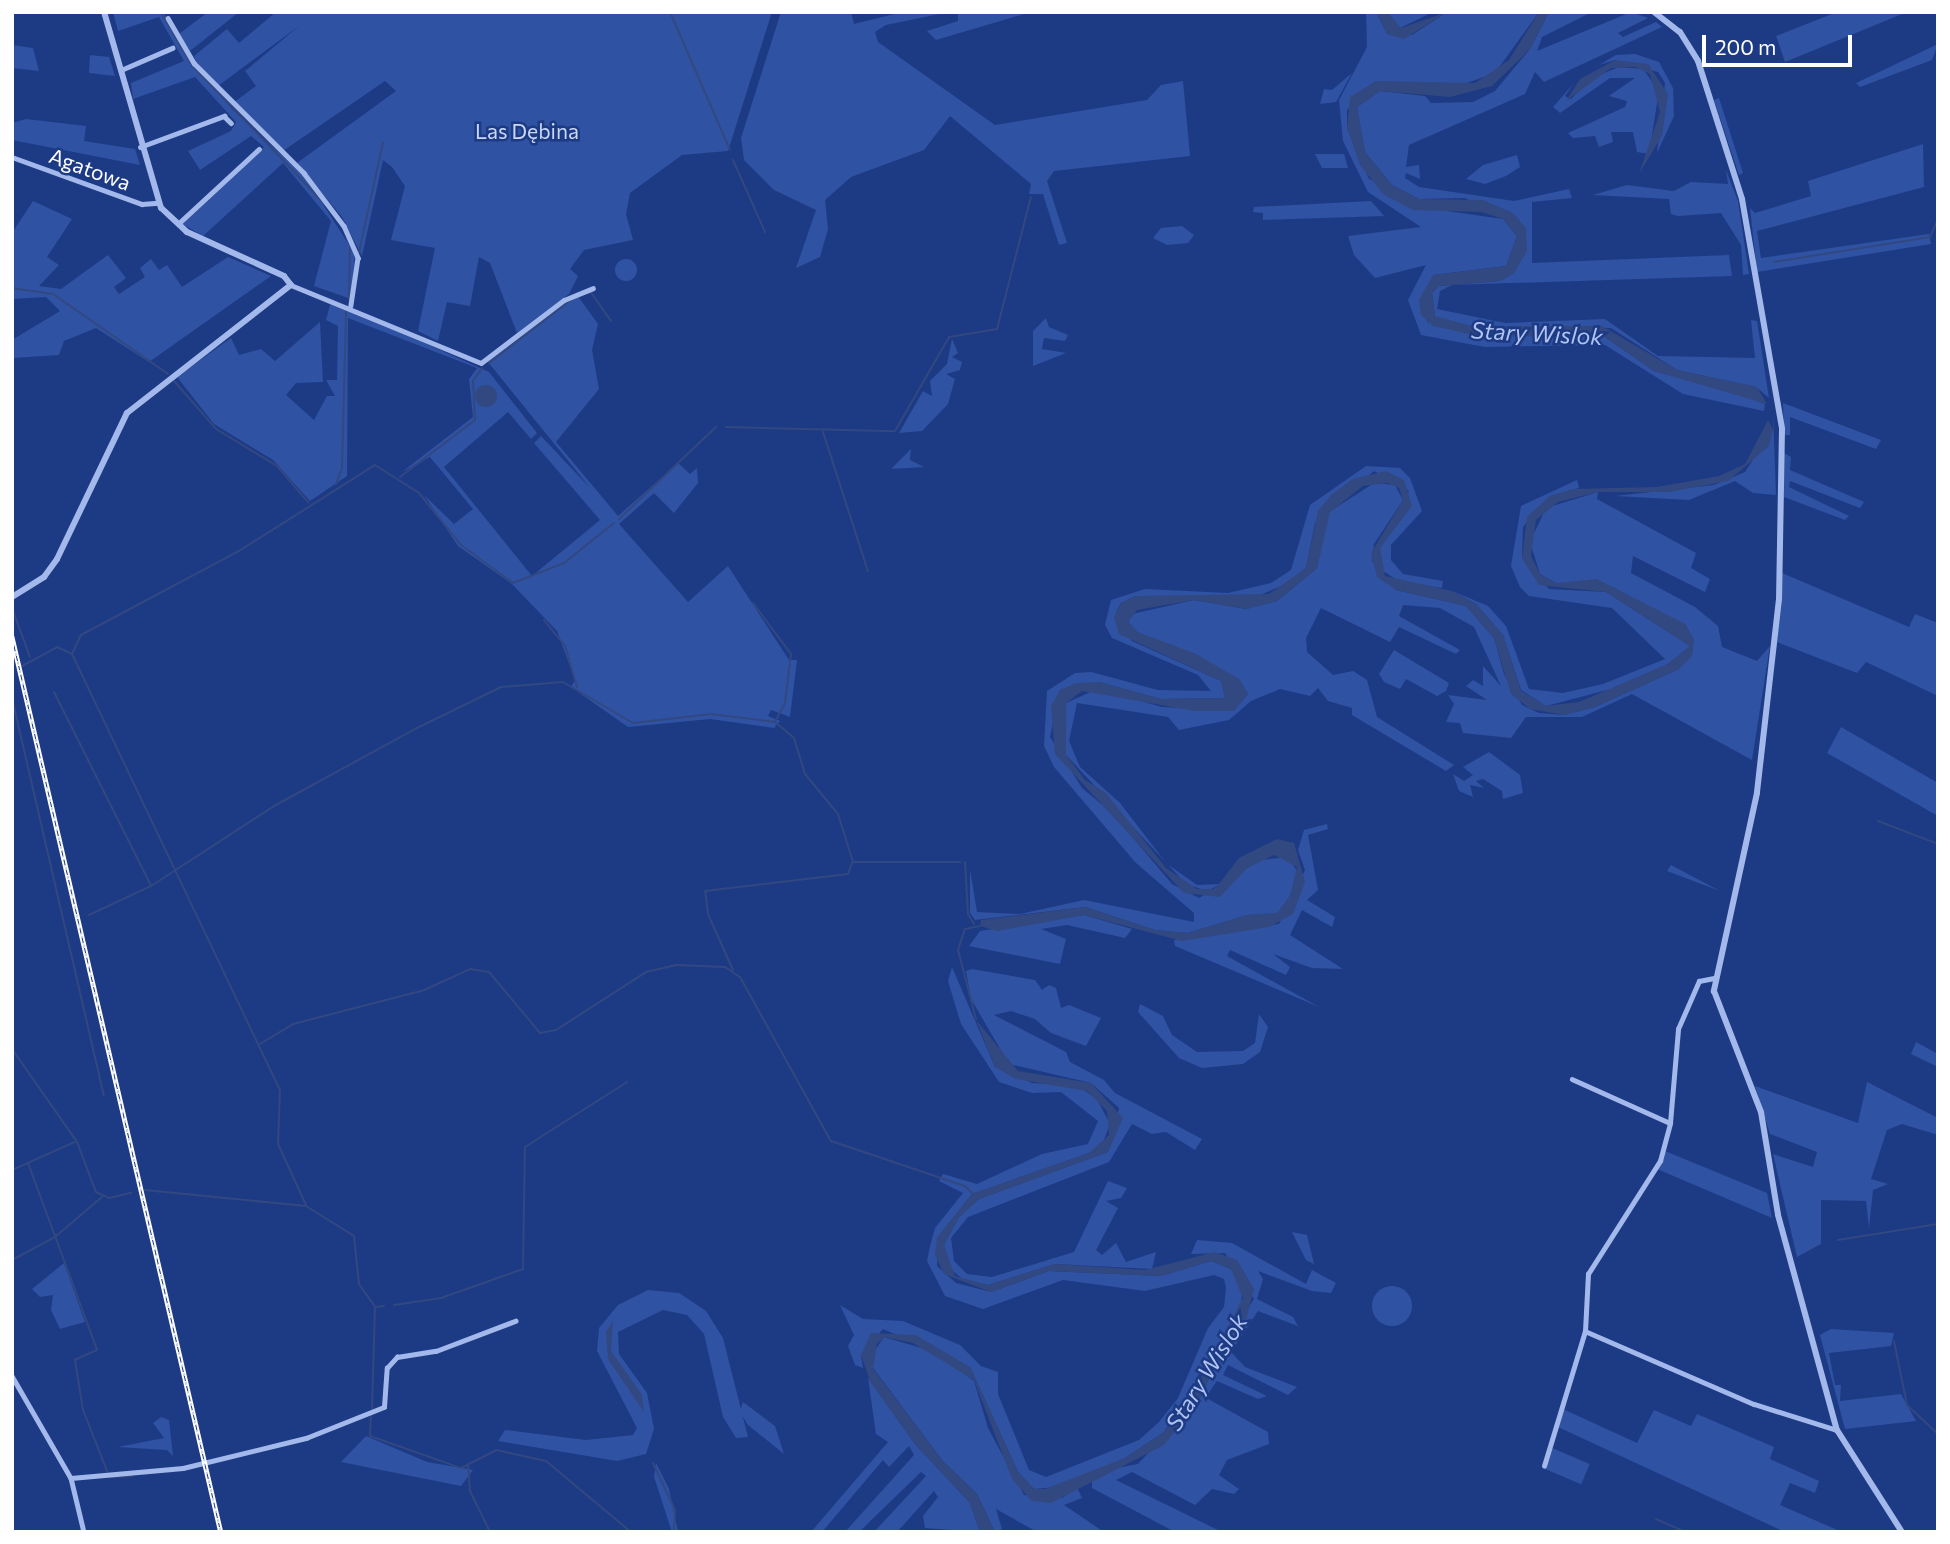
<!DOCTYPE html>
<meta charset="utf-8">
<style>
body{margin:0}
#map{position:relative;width:1950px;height:1544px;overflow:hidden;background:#1d3a85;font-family:Commissioner,sans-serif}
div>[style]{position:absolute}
.green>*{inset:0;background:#3052a3;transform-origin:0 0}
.round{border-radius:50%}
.water>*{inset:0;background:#324880}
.stream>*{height:2px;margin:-1px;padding:0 1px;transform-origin:1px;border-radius:1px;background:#324880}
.minor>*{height:4.5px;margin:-2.25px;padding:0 2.25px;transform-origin:2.25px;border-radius:2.25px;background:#a4b9eb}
.tertiary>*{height:6px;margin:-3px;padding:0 3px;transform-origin:3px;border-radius:3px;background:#a4b9eb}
.rail>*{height:4.5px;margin-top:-2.25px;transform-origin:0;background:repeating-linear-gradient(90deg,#1d3a85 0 5px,#fff 0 10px);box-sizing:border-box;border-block:2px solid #fff}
span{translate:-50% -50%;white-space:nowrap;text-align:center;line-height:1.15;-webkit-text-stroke:5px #1d3a85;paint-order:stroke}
.park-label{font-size:21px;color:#c9d7f8}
.street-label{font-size:21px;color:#fff}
.water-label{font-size:23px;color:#b0c4f2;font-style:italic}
.frame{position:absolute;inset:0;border:14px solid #fff;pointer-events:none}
.scale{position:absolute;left:1702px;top:35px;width:150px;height:32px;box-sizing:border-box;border:4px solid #fff;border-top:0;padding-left:9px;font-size:21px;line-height:24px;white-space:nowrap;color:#fff;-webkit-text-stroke:5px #1d3a85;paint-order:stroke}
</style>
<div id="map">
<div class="green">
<i style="clip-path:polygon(113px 12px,163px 12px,197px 68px,232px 109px,306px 178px,355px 254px,351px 299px,314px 286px,331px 221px,283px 163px,203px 236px,182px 224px,264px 147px,251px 136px,200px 170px,188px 151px,231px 131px,236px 122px,195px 77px,133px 99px,131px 83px,184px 61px,159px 17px,118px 31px)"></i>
<i style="clip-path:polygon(208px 12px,239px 12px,190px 51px,179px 34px)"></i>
<i style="clip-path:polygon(276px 12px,772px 12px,728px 151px,682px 155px,630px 193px,626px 214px,633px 240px,584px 250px,570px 269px,578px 276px,569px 294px,517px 333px,490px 263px,479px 257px,470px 306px,447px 302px,438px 341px,418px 331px,435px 248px,391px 240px,405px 186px,392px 167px,383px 160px,362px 256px,342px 217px,297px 163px,396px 91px,385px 81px,283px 151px,233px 103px,256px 86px,245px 71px,299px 26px,218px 86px,196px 62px,194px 56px,227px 29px,239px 43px)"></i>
<i style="clip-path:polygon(781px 12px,851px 12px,854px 24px,903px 12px,949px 12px,886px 25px,875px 32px,878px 42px,995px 125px,1147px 100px,1161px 85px,1183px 81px,1190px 156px,1054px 171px,1047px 181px,1067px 243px,1059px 245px,1043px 194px,1029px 194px,1031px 184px,950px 116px,924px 150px,851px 177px,825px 200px,828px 229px,820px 257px,796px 268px,816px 210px,774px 190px,744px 160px,741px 138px)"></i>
<i style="clip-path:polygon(958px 12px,1031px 12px,936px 40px,927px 31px,958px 21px)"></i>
<i style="clip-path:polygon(1366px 12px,1376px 12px,1387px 34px,1412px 35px,1447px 12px,1539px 12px,1495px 73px,1458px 86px,1376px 81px,1347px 110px,1347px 128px,1369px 179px,1440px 210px,1503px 219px,1517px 236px,1506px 266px,1433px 275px,1427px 322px,1605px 337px,1654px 371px,1740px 394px,1765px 404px,1764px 411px,1683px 394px,1605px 345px,1485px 347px,1421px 335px,1408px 300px,1426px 265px,1375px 278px,1354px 255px,1348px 236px,1421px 227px,1368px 192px,1343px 141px,1339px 100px,1367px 47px)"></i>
<i style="clip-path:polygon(1387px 12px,1433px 12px,1400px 28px)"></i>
<i style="clip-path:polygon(1549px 12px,1592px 12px,1542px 37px,1537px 51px,1631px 12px,1648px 18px,1618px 33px,1623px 37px,1656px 22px,1662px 27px,1544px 82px,1535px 72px,1525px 94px,1409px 145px,1406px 167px,1419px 165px,1420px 179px,1406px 173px,1405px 178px,1419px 187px,1514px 201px,1569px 189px,1572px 198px,1532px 202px,1532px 263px,1729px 255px,1732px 276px,1452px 285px,1440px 291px,1437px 309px,1505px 323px,1605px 319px,1658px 356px,1755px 358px,1751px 320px,1757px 321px,1769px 398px,1756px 387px,1677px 370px,1611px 328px,1471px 326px,1435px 317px,1432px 293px,1439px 286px,1500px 281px,1514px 273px,1526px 228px,1465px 198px,1419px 199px,1392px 185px,1365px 152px,1357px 107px,1380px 91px,1425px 96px,1431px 103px,1473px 102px,1495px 91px,1530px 49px)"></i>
<i style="clip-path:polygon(1837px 12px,1907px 12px,1785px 62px,1776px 36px)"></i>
<i style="clip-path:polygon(1938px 44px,1932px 60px,1860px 87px,1856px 83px)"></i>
<i style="clip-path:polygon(12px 45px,33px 48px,39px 71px,12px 68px)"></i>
<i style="clip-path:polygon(1635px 54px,1659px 62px,1673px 88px,1674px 116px,1657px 153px,1665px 83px,1658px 72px,1615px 60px,1599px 65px,1616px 55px)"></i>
<i style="clip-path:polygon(90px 55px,109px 57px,115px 76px,89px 73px)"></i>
<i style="clip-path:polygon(1619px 67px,1643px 69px,1659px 91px,1649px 154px,1637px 152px,1633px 132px,1611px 132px,1613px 142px,1599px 147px,1595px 136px,1573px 138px,1568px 133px,1625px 107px,1627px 101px,1609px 96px,1635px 78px,1610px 78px,1560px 113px,1553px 107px,1574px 83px,1565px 96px,1571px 99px,1592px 78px)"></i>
<i style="clip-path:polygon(1352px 73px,1336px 102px,1320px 104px,1324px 89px,1332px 90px)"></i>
<i style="clip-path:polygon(1719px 98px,1743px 173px,1739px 175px,1714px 100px)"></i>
<i style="clip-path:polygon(26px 119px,86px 126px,84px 141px,135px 149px,140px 165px,12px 140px,12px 123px)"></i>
<i style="clip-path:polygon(1923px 144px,1924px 187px,1757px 231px,1761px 258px,1929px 234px,1931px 244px,1757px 272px,1750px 208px,1755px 213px,1811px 196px,1808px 181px)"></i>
<i style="clip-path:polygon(1315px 154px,1344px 154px,1348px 168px,1322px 168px)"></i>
<i style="clip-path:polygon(1517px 155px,1520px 167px,1506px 176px,1485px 184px,1466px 179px,1483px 165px)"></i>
<i style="clip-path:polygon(1726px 170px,1738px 201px,1749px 274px,1743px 275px,1741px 245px,1721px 213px,1678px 216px,1671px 214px,1669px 199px,1593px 195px,1627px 185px,1674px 191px,1691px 182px,1728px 184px)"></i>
<i style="clip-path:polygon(33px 201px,72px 219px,47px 257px,59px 265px,39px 286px,61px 289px,108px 255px,126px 278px,114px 287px,119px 294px,145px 277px,140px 268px,151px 259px,159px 270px,167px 265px,182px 287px,228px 257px,271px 276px,149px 362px,96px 328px,64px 341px,59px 355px,12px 358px,12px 340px,60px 311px,46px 297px,12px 299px,12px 233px)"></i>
<i style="clip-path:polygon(1371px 201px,1384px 216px,1263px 220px,1263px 213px,1253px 212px,1254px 207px)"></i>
<i style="clip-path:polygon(1182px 226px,1194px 235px,1188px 243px,1167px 245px,1153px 238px,1161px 228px)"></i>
<i class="round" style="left:615px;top:259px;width:22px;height:22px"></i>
<i style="clip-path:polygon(577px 295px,598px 324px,592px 350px,599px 389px,556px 442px,618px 516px,678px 463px,690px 474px,697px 468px,698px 483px,674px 513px,654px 493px,619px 524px,688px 602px,728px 566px,789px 660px,797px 660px,790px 717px,771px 710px,768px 716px,780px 721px,774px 728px,710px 719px,628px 727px,571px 687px,575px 680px,557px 631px,512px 584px,458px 546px,424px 495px,454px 524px,473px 509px,430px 457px,402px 472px,473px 417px,469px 379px,477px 368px,348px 318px,347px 476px,310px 501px,273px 460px,214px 424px,177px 377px,231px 338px,239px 355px,261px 349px,275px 361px,320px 322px,323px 382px,296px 383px,286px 395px,314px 420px,327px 396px,335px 396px,326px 380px,337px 380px,338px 326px,326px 320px,331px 301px,489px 372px,537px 433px,531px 439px,508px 412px,444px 467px,532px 576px,600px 520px,534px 443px,541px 436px,591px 489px,488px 362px)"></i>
<i style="clip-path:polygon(1046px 318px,1049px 327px,1068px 335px,1065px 341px,1044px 338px,1042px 349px,1066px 353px,1033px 366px,1033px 331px)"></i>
<i style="clip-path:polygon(952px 339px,958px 353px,952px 357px,962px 362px,960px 370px,946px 374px,955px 379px,948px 404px,922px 431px,899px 433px,923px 391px,932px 396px,930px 381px,947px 364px)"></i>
<i style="clip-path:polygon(1783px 403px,1881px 440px,1876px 449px,1790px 417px,1790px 435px,1784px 435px)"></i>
<i style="clip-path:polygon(1773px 413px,1776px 495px,1753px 493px,1735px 481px,1689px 500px,1615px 496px,1714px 485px,1745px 472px,1773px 429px)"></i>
<i style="clip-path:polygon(911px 449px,910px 460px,924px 467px,891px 469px)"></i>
<i style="clip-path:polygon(1784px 453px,1791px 457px,1790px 470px,1864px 502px,1860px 508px,1790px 481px,1789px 487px,1849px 516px,1845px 520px,1784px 497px)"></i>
<i style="clip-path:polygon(1366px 466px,1400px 468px,1410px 478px,1422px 511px,1391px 545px,1391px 560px,1403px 574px,1443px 581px,1442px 588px,1400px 582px,1380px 569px,1380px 548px,1409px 491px,1374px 471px,1315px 523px,1306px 568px,1291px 582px,1255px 597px,1136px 596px,1121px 603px,1116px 612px,1132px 641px,1221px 681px,1225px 698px,1161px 699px,1099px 682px,1060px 690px,1050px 737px,1082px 788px,1112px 813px,1172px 884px,1199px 898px,1260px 860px,1287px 857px,1299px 873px,1286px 905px,1277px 914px,1247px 915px,1188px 933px,1155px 930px,1085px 907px,975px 920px,970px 913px,970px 869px,977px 912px,1020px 914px,1084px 900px,1194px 922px,1194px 913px,1136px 863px,1054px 767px,1044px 746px,1047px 691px,1075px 673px,1091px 672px,1158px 690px,1211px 691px,1198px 675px,1112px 638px,1105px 625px,1111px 600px,1145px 589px,1228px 593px,1271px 583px,1291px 570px,1310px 505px)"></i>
<i style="clip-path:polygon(1577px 480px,1579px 488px,1550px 496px,1523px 527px,1522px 558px,1549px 589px,1606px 592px,1690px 646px,1668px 664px,1611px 689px,1546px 706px,1521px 690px,1503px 635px,1476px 604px,1452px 591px,1488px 606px,1506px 626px,1529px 689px,1563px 693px,1603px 684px,1665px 659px,1612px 608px,1529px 596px,1520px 587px,1511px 566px,1521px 506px)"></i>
<i style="clip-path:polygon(1374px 483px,1395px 485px,1403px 500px,1374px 544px,1372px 561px,1396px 590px,1466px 606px,1494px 638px,1504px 674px,1522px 705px,1539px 713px,1564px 715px,1595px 707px,1679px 669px,1694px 640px,1685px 624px,1666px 620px,1613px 587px,1556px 583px,1540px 574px,1530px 542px,1546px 508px,1598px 492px,1597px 499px,1696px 553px,1691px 568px,1710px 579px,1705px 592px,1633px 556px,1631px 573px,1695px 607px,1718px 626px,1722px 647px,1757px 661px,1770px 646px,1752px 760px,1632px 694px,1582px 717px,1526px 717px,1511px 738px,1463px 733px,1460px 723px,1446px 722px,1454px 704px,1448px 695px,1487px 700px,1466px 686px,1473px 680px,1483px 686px,1483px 666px,1501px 686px,1474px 627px,1440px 608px,1403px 605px,1399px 616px,1460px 650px,1456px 654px,1399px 627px,1390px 642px,1321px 608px,1306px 638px,1307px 652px,1333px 675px,1353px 671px,1367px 680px,1377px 717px,1454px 765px,1446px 771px,1352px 715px,1352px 708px,1328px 701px,1318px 688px,1310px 696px,1280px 689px,1251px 701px,1229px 720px,1179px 730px,1168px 717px,1077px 703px,1069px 741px,1080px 767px,1120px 803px,1167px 864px,1197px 885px,1221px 884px,1207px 891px,1186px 884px,1066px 755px,1066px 703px,1097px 689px,1162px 707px,1234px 710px,1248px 694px,1239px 679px,1138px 633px,1128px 622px,1132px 614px,1194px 600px,1246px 609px,1277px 601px,1317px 568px,1329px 512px)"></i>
<i style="clip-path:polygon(1782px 573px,1909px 627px,1915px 614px,1938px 623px,1938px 696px,1866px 662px,1857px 673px,1777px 642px)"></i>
<i style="clip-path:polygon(1394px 650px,1449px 683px,1446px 691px,1437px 696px,1406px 679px,1400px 689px,1384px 682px,1379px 674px)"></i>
<i style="clip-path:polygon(1841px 727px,1938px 783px,1938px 816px,1827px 753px)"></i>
<i style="clip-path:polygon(1489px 752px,1520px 775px,1523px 793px,1503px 799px,1502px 791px,1483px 779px,1476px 781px,1484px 788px,1470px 785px,1473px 797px,1459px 791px,1453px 774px,1464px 781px,1473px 775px,1463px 767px)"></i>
<i style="clip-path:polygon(1327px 824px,1328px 829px,1308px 835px,1318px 890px,1307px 900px,1335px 917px,1332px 927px,1302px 910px,1290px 935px,1343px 969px,1312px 968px,1273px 954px,1290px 967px,1286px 975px,1230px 950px,1227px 956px,1319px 1007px,1175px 946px,1174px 940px,1279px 924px,1305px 870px,1298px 850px,1304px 830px)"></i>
<i style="clip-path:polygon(1671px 865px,1720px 891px,1667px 871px)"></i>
<i style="clip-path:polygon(1084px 915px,1132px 929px,1125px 938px,1067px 925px,1041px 929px,1066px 939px,1060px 964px,969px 946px,980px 931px)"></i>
<i style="clip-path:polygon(952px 967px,995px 1067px,1032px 1083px,1078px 1086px,1097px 1099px,1110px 1124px,1102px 1145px,1089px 1153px,972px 1194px,937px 1238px,937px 1266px,956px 1283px,991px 1292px,1049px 1271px,1161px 1276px,1211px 1261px,1231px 1269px,1242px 1289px,1241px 1309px,1164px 1432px,1125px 1458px,1056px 1487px,1034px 1489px,1018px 1472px,970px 1367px,883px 1329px,861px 1355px,863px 1368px,855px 1365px,848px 1346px,854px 1335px,840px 1305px,863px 1319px,903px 1321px,960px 1345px,981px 1366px,998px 1372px,998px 1394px,1029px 1470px,1046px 1477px,1139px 1440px,1159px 1422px,1178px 1398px,1208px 1328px,1224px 1307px,1226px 1288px,1224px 1279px,1214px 1275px,1145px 1291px,1063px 1280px,983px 1309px,945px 1296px,927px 1261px,930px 1246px,935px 1228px,963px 1193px,939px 1181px,943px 1174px,977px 1184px,1042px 1154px,1088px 1144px,1098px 1121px,1061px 1092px,1032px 1093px,999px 1082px,961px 1024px,948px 981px)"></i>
<i style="clip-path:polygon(972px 969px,1035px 980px,1042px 990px,1049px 985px,1056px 988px,1061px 1008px,1069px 1005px,1101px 1018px,1086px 1046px,1051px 1033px,1035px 1019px,1011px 1011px,994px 1015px,1066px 1052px,1070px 1062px,1104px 1080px,1115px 1093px,1202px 1139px,1195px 1150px,1166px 1132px,1152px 1134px,1132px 1124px,1109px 1162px,968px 1217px,951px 1238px,954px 1261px,967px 1274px,992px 1277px,1074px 1252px,1108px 1181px,1127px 1188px,1121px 1198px,1106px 1201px,1118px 1208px,1096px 1250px,1102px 1255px,1116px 1243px,1126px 1262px,1156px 1252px,1152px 1269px,1055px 1264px,988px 1285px,965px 1281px,948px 1267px,944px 1245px,959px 1217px,979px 1199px,1108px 1152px,1119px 1108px,1091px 1083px,1009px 1064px,971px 999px,966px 971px)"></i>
<i style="clip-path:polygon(1140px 1004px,1163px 1016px,1172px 1035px,1197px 1052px,1243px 1051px,1255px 1043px,1259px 1014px,1268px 1027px,1260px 1052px,1243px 1064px,1202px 1068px,1179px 1058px,1138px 1012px)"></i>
<i style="clip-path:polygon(1916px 1042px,1938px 1054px,1938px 1067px,1911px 1054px)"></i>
<i style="clip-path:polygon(1867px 1082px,1938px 1118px,1938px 1135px,1902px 1124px,1887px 1130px,1871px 1179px,1888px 1184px,1873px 1190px,1869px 1228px,1866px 1201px,1821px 1200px,1821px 1244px,1797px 1257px,1773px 1154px,1813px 1167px,1817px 1152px,1770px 1134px,1755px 1086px,1858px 1123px)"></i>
<i style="clip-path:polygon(1665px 1151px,1767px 1193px,1772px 1218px,1657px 1169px)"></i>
<i style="clip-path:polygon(1292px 1232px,1307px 1235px,1314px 1264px,1306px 1260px)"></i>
<i style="clip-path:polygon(1197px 1240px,1232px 1243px,1306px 1284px,1312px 1270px,1336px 1283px,1331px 1293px,1312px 1291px,1258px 1271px,1263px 1279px,1257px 1299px,1293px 1317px,1298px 1326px,1258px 1311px,1231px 1352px,1245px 1367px,1297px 1387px,1288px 1395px,1228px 1365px,1223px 1375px,1267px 1396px,1258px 1399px,1217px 1381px,1210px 1391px,1208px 1399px,1268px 1432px,1269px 1444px,1227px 1460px,1219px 1475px,1239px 1489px,1234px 1494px,1212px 1489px,1195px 1505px,1132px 1472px,1116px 1480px,1222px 1532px,1175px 1532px,1092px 1488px,1092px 1477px,1106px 1470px,1138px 1464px,1203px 1394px,1219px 1351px,1254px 1299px,1225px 1253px,1191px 1254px)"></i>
<i style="clip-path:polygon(64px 1263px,85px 1322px,60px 1329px,51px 1310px,53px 1295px,40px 1297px,32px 1289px)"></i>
<i class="round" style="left:1372px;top:1286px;width:40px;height:40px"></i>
<i style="clip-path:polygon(648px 1290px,679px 1293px,706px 1311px,723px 1338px,748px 1437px,736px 1438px,723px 1417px,704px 1334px,687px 1315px,663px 1310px,618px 1332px,619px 1354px,647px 1393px,654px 1429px,646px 1454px,617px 1461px,498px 1441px,505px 1430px,586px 1440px,633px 1435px,637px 1428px,597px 1351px,599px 1328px,618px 1305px)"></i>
<i style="clip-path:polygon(1831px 1329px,1894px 1333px,1891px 1346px,1829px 1353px,1835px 1385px,1841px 1385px,1840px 1401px,1901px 1394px,1916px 1421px,1845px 1429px,1820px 1335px)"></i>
<i style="clip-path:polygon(884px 1337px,935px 1352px,974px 1381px,988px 1428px,1024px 1495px,1062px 1498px,1077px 1487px,1082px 1498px,1064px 1505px,1104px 1532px,1037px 1532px,996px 1509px,1002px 1529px,995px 1532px,977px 1494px,942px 1460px,873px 1368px,873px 1353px)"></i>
<i style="clip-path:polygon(868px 1378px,915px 1444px,970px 1503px,980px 1532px,925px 1528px,923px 1516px,938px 1497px,934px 1491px,897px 1532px,874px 1532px,926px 1476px,921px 1472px,859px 1532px,845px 1532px,914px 1455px,909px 1446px,889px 1467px,883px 1460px,822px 1532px,811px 1532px,888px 1442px,876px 1434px)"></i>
<i style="clip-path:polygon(743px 1402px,775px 1426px,784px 1454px,748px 1425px,740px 1412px)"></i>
<i style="clip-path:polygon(1563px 1409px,1637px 1443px,1654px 1410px,1691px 1426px,1697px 1414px,1774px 1447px,1770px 1459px,1819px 1481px,1815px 1493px,1790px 1483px,1780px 1505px,1842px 1532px,1785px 1532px,1558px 1427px)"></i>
<i style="clip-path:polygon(161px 1417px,169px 1420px,173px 1456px,167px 1450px,118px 1447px,164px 1438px,153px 1423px)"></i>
<i style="clip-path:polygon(366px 1436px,427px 1462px,473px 1470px,461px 1486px,341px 1462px)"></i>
<i style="left:1552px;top:1448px;width:41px;height:22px;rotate:23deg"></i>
<i style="clip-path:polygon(656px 1463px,669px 1489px,678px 1532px,672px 1532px,654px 1477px)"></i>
</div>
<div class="water">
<i style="clip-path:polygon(1376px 12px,1387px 12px,1401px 28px,1447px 12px,1404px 39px,1387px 34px)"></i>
<i style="clip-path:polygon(1539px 12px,1549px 12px,1530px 49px,1492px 86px,1450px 97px,1380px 91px,1357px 107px,1365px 152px,1392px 185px,1419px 199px,1483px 200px,1513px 213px,1526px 228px,1527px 251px,1514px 273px,1500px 281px,1439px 286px,1432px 293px,1435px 316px,1471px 326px,1602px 326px,1677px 370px,1757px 387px,1767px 404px,1654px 371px,1605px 337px,1478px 336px,1433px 326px,1421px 315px,1419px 300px,1433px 275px,1506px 266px,1517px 236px,1503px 219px,1482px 212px,1413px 210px,1383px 194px,1360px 165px,1347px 128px,1350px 97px,1376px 81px,1475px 83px,1509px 60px)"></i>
<i style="clip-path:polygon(1615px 60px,1648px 64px,1668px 94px,1662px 136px,1639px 174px,1660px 112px,1650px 74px,1635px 67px,1611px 68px,1566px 101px,1580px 79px)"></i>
<i class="round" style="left:475px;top:385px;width:22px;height:22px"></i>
<i style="clip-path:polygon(1768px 420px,1773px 429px,1769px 446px,1728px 481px,1670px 492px,1598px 492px,1558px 502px,1536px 520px,1531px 556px,1540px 574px,1556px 583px,1597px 579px,1685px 624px,1694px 640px,1692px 656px,1679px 669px,1595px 707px,1564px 715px,1530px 709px,1511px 694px,1494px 638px,1466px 606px,1396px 590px,1377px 577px,1371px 553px,1403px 500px,1399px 488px,1387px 483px,1363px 486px,1330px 512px,1317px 568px,1277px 601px,1247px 609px,1194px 600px,1137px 610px,1128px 622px,1138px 632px,1196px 654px,1239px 679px,1248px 694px,1234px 711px,1195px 711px,1082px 691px,1066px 703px,1066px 755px,1085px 780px,1106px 793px,1166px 868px,1197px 889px,1215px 889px,1239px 858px,1277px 839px,1294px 843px,1305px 882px,1293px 914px,1269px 927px,1182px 941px,1084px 915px,997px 931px,980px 926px,981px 920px,1085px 907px,1155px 930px,1188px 933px,1247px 915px,1277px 913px,1290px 896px,1297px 867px,1274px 855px,1247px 868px,1220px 897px,1184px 893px,1055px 754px,1051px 706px,1060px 690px,1076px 683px,1099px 682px,1161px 699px,1225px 698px,1221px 681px,1119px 634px,1114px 617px,1121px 603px,1136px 596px,1269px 594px,1306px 568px,1318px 511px,1331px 495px,1353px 479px,1386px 471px,1404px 480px,1412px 506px,1380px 548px,1385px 576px,1452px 591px,1476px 604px,1503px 635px,1521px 691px,1546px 706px,1579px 702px,1668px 664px,1690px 646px,1606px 592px,1539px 585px,1522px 558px,1527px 517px,1550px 496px,1573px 489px,1657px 487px,1719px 476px,1745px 464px)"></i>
<i style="clip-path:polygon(976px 1020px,1018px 1071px,1091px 1083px,1123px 1118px,1108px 1152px,979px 1199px,959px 1217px,944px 1245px,955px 1276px,988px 1285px,1055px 1264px,1145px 1270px,1215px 1252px,1237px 1260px,1254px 1289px,1246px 1319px,1219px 1351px,1203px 1394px,1164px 1445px,1051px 1503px,1032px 1501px,1012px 1479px,974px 1380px,913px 1343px,884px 1337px,877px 1344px,873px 1369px,942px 1460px,977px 1494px,995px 1532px,980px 1532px,970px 1503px,915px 1444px,870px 1381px,861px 1355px,871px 1333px,916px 1335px,970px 1367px,1018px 1472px,1034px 1489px,1045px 1489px,1125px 1458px,1164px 1432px,1191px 1396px,1243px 1298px,1231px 1269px,1211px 1261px,1161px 1276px,1049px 1271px,991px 1292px,944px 1274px,935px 1255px,937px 1238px,972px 1194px,1089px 1153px,1109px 1135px,1107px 1111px,1087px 1091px,1016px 1079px,995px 1067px)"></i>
<i style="clip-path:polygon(613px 1321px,611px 1351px,642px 1395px,644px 1412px,608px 1359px,606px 1332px)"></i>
</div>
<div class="stream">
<i style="left:161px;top:12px;width:61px;rotate:59.7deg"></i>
<i style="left:192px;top:65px;width:192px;rotate:46.3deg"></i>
<i style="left:670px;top:12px;width:150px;rotate:66.5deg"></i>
<i style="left:733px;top:160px;width:79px;rotate:66deg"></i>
<i style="left:359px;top:252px;width:112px;rotate:-77.6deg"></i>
<i style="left:1774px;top:262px;width:158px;rotate:-9.1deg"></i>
<i style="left:1930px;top:237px;width:17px;rotate:-66deg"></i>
<i style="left:1937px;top:221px;width:53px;rotate:-88.9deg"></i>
<i style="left:12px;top:288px;width:41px;rotate:8.3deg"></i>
<i style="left:53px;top:294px;width:140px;rotate:34.8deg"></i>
<i style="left:590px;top:291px;width:37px;rotate:55deg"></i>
<i style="left:349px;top:299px;width:54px;rotate:-88.9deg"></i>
<i style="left:489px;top:363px;width:106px;rotate:-37.7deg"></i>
<i style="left:174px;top:381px;width:64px;rotate:48.8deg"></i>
<i style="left:216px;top:429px;width:71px;rotate:31.2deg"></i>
<i style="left:277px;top:466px;width:48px;rotate:49.3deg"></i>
<i style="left:726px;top:427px;width:169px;rotate:1.4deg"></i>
<i style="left:895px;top:431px;width:108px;rotate:-60.1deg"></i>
<i style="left:949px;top:337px;width:49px;rotate:-9.5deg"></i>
<i style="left:997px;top:329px;width:136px;rotate:-75.6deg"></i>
<i style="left:823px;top:432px;width:146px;rotate:72.1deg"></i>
<i style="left:400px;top:477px;width:94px;rotate:-37.2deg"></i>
<i style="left:475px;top:420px;width:39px;rotate:-93deg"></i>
<i style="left:473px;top:381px;width:16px;rotate:-55deg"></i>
<i style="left:336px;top:484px;width:17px;rotate:-69deg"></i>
<i style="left:342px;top:468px;width:158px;rotate:-88.5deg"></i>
<i style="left:619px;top:519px;width:134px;rotate:-43.5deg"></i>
<i style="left:753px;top:603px;width:64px;rotate:53.3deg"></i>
<i style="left:791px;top:654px;width:49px;rotate:97deg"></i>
<i style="left:785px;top:703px;width:21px;rotate:118deg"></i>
<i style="left:12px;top:608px;width:52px;rotate:69.8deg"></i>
<i style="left:544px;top:620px;width:33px;rotate:51deg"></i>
<i style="left:565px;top:646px;width:43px;rotate:73.7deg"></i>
<i style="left:72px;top:654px;width:21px;rotate:-65deg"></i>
<i style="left:81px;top:635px;width:179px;rotate:-28deg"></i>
<i style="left:239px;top:551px;width:161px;rotate:-32.3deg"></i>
<i style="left:375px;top:465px;width:52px;rotate:32.5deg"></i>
<i style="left:419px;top:493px;width:67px;rotate:51.1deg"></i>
<i style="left:461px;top:545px;width:64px;rotate:36.2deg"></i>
<i style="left:513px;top:583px;width:55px;rotate:-21.4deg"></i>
<i style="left:564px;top:563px;width:64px;rotate:-38.7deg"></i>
<i style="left:22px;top:666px;width:40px;rotate:-28deg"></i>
<i style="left:57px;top:647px;width:17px;rotate:25deg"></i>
<i style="left:72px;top:654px;width:483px;rotate:64.5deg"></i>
<i style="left:280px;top:1090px;width:54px;rotate:92.1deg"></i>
<i style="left:278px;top:1144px;width:67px;rotate:65.3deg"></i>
<i style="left:54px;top:692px;width:217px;rotate:63.4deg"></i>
<i style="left:151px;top:886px;width:147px;rotate:-33deg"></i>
<i style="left:274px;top:806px;width:163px;rotate:-28.6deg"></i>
<i style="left:417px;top:728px;width:93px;rotate:-26deg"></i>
<i style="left:501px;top:687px;width:62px;rotate:-4.6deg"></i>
<i style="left:563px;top:682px;width:81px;rotate:30.4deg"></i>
<i style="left:633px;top:723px;width:79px;rotate:-6.6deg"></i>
<i style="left:711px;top:714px;width:64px;rotate:7.1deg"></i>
<i style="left:775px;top:722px;width:25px;rotate:40deg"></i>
<i style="left:794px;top:738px;width:38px;rotate:73deg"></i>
<i style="left:805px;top:774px;width:52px;rotate:50.5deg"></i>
<i style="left:838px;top:814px;width:50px;rotate:72.6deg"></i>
<i style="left:853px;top:862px;width:107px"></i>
<i style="left:12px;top:698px;width:408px;rotate:77deg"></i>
<i style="left:1878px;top:821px;width:64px;rotate:21deg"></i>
<i style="left:965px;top:862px;width:52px;rotate:86.7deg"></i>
<i style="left:968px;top:914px;width:12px;rotate:59deg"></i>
<i style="left:89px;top:915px;width:68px;rotate:-25.1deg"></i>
<i style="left:733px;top:970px;width:61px;rotate:-114.1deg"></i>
<i style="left:708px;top:914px;width:23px;rotate:-97deg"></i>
<i style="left:705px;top:891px;width:144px;rotate:-6.8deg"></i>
<i style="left:848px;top:874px;width:12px;rotate:-70deg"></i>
<i style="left:976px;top:1019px;width:71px;rotate:-104.6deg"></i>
<i style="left:958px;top:950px;width:22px;rotate:-72deg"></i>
<i style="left:965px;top:929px;width:15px;rotate:-11deg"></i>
<i style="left:260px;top:1044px;width:39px;rotate:-31deg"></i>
<i style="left:293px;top:1024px;width:135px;rotate:-14.5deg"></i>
<i style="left:424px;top:990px;width:51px;rotate:-24.5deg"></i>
<i style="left:470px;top:969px;width:19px;rotate:9deg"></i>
<i style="left:489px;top:972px;width:80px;rotate:50.1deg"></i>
<i style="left:540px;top:1033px;width:16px;rotate:-11deg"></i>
<i style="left:556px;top:1030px;width:107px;rotate:-32.8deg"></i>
<i style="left:646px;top:972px;width:32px;rotate:-13deg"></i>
<i style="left:677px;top:965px;width:48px;rotate:2.4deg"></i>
<i style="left:725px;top:967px;width:18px;rotate:34deg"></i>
<i style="left:740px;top:977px;width:188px;rotate:61deg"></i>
<i style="left:831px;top:1141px;width:141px;rotate:18.6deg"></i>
<i style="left:965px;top:1186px;width:11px;rotate:45deg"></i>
<i style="left:12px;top:1049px;width:113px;rotate:55deg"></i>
<i style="left:77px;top:1142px;width:53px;rotate:69.2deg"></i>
<i style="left:96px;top:1192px;width:14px;rotate:25deg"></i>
<i style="left:109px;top:1198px;width:23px;rotate:-13deg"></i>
<i style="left:28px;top:1163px;width:199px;rotate:69.7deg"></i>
<i style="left:97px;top:1350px;width:24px;rotate:156deg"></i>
<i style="left:75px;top:1360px;width:51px;rotate:80.9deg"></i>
<i style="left:83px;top:1410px;width:66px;rotate:68.5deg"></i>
<i style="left:12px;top:1170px;width:69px;rotate:-24deg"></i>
<i style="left:145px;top:1190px;width:162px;rotate:5.7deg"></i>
<i style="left:306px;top:1206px;width:57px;rotate:32deg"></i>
<i style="left:354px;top:1236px;width:48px;rotate:84.1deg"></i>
<i style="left:359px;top:1284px;width:28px;rotate:55deg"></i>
<i style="left:375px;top:1307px;width:102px;rotate:91.7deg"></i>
<i style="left:1838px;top:1240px;width:101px;rotate:-9.1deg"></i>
<i style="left:12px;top:1260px;width:49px;rotate:-28.1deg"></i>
<i style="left:55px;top:1237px;width:62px;rotate:-40.4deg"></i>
<i style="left:394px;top:1305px;width:48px;rotate:-8.5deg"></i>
<i style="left:441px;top:1298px;width:87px;rotate:-19.5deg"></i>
<i style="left:523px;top:1269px;width:122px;rotate:-89.1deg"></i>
<i style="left:525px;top:1147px;width:121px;rotate:-32.5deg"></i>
<i style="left:375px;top:1307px;width:9px;rotate:-6deg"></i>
<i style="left:1894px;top:1341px;width:65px;rotate:78.5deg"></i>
<i style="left:1907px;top:1405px;width:42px;rotate:43.1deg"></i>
<i style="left:371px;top:1414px;width:22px;rotate:93deg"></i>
<i style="left:370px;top:1436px;width:96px;rotate:19.4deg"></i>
<i style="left:461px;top:1468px;width:39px;rotate:-27deg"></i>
<i style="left:496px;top:1450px;width:51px;rotate:12.4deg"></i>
<i style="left:546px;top:1461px;width:111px;rotate:39.9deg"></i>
<i style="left:653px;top:1463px;width:52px;rotate:64.9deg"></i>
<i style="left:675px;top:1510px;width:22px;rotate:93deg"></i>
<i style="left:468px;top:1464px;width:27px;rotate:86deg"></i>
<i style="left:470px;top:1491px;width:46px;rotate:64deg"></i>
<i style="left:109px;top:1477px;width:23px;rotate:-2deg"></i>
<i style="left:1656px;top:1519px;width:32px;rotate:24deg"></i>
</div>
<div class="minor">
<i style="left:168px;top:18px;width:52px;rotate:60deg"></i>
<i style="left:194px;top:63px;width:156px;rotate:45deg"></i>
<i style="left:304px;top:173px;width:66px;rotate:53deg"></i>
<i style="left:344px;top:226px;width:35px;rotate:66deg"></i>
<i style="left:358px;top:258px;width:48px;rotate:98.5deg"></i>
<i style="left:121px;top:70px;width:56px;rotate:-23.3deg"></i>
<i style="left:140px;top:147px;width:90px;rotate:-20.3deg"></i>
<i style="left:224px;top:116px;width:10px;rotate:45deg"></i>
<i style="left:12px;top:157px;width:138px;rotate:19.9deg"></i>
<i style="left:142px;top:204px;width:16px;rotate:-4deg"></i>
<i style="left:178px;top:224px;width:110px;rotate:-42.8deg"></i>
<i style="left:291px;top:285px;width:205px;rotate:22.3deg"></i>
<i style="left:481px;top:363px;width:104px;rotate:-37.2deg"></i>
<i style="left:564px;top:300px;width:31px;rotate:-22deg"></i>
<i style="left:1572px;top:1079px;width:107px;rotate:24.2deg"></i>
<i style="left:1585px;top:1331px;width:184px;rotate:23.4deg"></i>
<i style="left:1754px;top:1404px;width:87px;rotate:17.4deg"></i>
<i style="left:12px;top:1376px;width:118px;rotate:60deg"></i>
<i style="left:71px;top:1478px;width:56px;rotate:76.5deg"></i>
<i style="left:1544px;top:1466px;width:141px;rotate:-73.1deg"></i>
<i style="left:1585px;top:1331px;width:57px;rotate:-87deg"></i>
<i style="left:1588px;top:1274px;width:134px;rotate:-57.5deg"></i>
<i style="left:1660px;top:1161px;width:39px;rotate:-75deg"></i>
<i style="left:1670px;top:1123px;width:94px;rotate:-85.1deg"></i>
<i style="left:1678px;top:1029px;width:52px;rotate:-66.4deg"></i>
<i style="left:1699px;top:981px;width:15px;rotate:-11deg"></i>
<i style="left:71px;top:1478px;width:112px;rotate:-5.1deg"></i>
<i style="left:183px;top:1468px;width:127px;rotate:-13.7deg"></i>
<i style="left:306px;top:1438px;width:84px;rotate:-21.7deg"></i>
<i style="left:384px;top:1407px;width:39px;rotate:-86deg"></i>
<i style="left:387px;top:1368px;width:15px;rotate:-48deg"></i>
<i style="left:397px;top:1357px;width:39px;rotate:-9deg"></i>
<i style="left:436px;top:1351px;width:85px;rotate:-20.8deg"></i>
</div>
<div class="tertiary">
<i style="left:1654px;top:12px;width:33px;rotate:38deg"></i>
<i style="left:1680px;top:32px;width:34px;rotate:58deg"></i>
<i style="left:1698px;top:61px;width:145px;rotate:72.3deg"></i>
<i style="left:1742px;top:199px;width:233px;rotate:80.1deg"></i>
<i style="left:1782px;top:429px;width:170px;rotate:91deg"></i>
<i style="left:1779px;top:599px;width:195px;rotate:96.5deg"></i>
<i style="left:1757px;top:793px;width:203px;rotate:102.3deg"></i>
<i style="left:1714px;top:991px;width:130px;rotate:68.8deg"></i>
<i style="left:1761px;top:1112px;width:104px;rotate:80.6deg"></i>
<i style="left:1778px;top:1215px;width:223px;rotate:74.7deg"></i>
<i style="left:1837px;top:1430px;width:121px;rotate:57.5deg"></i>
<i style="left:12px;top:597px;width:38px;rotate:-32deg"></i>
<i style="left:44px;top:577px;width:22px;rotate:-54deg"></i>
<i style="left:57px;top:559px;width:162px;rotate:-64.4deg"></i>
<i style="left:127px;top:413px;width:208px;rotate:-38deg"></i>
<i style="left:291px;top:285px;width:11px;rotate:-128deg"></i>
<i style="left:284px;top:276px;width:107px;rotate:-155.6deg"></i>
<i style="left:187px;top:232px;width:35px;rotate:-137deg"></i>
<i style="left:161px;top:208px;width:204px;rotate:-106.2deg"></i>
</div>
<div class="rail">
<i style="left:12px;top:636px;width:920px;rotate:76.87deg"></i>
</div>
<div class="park-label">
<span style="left:527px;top:131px">Las Dębina</span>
</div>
<div class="street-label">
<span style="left:90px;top:169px;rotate:20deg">Agatowa</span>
</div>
<div class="water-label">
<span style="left:1537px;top:333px;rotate:3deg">Stary Wislok</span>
<span style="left:1206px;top:1372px;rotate:-58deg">Stary Wislok</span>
</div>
<div class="frame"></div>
<div class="scale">200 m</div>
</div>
